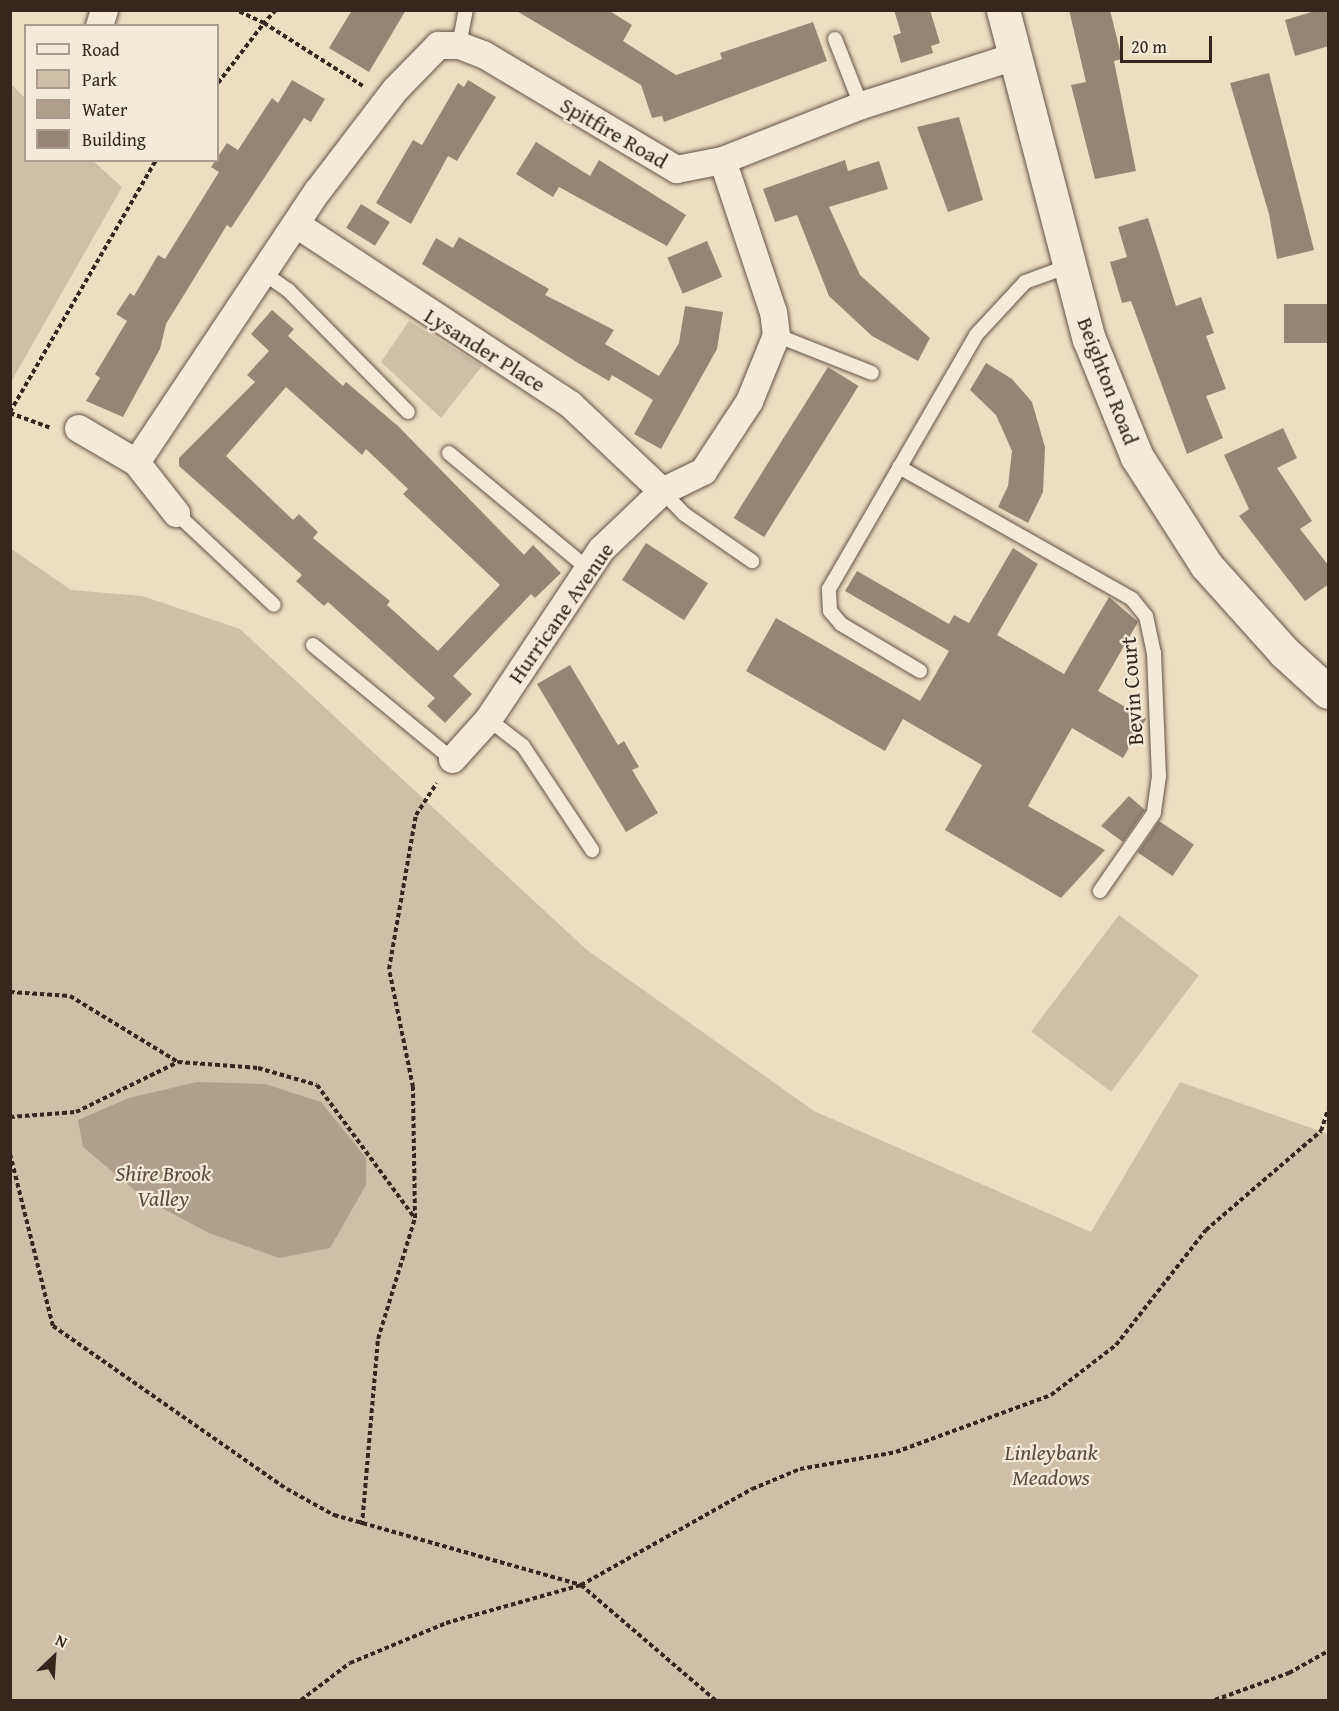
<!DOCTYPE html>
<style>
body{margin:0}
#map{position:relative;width:1339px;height:1711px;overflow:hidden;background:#eddec2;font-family:"Gentium Book Plus",serif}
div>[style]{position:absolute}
.green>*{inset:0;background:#cebfa6;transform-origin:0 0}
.water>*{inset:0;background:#aea08a}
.building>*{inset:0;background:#958673;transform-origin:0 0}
.path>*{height:4px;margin-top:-2px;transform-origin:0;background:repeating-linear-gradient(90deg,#35271d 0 4.5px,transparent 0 7.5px)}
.roads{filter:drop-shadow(0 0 2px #635546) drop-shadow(0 0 2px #635546)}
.service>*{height:14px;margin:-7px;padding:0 7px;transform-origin:7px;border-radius:7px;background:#f3ead7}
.minor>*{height:27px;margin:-13.5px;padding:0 13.5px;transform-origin:13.5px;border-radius:13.5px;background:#f3ead7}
.tertiary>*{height:33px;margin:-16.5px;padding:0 16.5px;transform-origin:16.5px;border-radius:16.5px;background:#f3ead7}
span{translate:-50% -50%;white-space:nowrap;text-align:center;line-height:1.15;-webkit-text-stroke:4.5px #f3ead7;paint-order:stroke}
.street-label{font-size:22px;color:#35271d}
.park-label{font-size:22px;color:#5b4d3f;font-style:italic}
.frame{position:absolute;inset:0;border:12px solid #35271d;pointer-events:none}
.legend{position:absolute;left:24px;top:24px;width:195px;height:138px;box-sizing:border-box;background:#f3ead7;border:2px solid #a79c8d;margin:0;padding:8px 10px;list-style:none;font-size:18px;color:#35271d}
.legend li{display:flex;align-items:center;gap:12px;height:30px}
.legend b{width:30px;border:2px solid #a79c8d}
.north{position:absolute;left:24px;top:1627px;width:60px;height:60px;-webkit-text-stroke:4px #f3ead7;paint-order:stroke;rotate:25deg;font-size:16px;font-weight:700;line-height:24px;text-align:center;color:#35271d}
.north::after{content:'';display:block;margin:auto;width:21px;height:27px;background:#35271d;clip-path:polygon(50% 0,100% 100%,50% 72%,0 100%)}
.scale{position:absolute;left:1120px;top:36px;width:92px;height:27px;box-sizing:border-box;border:3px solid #35271d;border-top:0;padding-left:8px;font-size:18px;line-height:21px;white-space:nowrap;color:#35271d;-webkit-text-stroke:4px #f3ead7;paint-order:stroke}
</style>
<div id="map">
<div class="green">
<i style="clip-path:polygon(11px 84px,25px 98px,26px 160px,93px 161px,122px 187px,11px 382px)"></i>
<i style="clip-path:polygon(409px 321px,482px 366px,441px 418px,381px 362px)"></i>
<i style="clip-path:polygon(10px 548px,71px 590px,142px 596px,240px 629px,587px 950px,814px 1111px,1091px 1232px,1180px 1082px,1328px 1134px,1328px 1700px,11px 1700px)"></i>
<i style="left:1119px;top:915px;width:100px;height:146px;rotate:37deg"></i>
</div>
<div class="water">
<i style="clip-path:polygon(197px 1082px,265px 1084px,321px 1102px,366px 1158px,366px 1185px,330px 1248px,279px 1258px,209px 1233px,145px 1199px,83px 1147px,78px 1120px,129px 1098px)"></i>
</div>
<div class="building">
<i style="clip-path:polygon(352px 10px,406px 10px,369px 72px,329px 48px)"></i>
<i style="clip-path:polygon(515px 10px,608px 10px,632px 25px,623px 41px,676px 75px,722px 59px,720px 53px,813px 22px,827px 61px,664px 122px,662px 116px,652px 118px,641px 85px)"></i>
<i style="clip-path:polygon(894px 10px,930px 10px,940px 43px,931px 46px,933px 53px,901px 63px,893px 36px,901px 33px)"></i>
<i style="clip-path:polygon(1069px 10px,1110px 10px,1122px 59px,1114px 61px,1136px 171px,1095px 179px,1071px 85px,1086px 82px)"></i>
<i style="clip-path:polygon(1318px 10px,1329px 10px,1329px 46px,1295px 56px,1285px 20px)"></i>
<i style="clip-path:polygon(1269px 73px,1314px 250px,1277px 259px,1269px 214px,1230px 83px)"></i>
<i style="clip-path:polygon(292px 80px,325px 99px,311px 122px,304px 118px,231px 228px,227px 225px,166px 324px,160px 349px,123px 417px,86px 401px,100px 378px,95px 374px,127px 321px,116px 314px,130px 293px,134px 296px,158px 255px,165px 259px,219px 172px,211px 167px,227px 143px,238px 150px,272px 98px,278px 103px)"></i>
<i style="clip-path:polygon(468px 80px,496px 97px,457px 161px,448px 156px,411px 224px,376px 203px,413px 140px,422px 145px,458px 83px,464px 87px)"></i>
<i style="clip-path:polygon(959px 117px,983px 200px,948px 212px,917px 127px)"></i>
<i style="clip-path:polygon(536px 142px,590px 176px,599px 160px,686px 215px,667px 246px,559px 187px,553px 197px,516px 174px)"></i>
<i style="clip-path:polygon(845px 160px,848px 171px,879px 161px,888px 189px,829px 207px,860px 275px,930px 338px,918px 361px,872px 336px,829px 296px,797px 215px,775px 222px,763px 189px)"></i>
<i style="left:361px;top:204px;width:34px;height:28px;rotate:32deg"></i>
<i style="clip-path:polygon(1148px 218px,1176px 306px,1201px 297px,1214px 333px,1206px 336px,1226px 389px,1206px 396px,1223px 438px,1187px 454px,1131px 301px,1122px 303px,1110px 262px,1127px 257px,1118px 227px)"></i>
<i style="clip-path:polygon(459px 237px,549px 289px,545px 295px,614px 330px,605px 344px,659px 376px,679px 343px,685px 306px,723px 312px,717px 349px,661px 449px,634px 434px,653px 400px,612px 375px,609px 381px,578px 363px,422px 264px,436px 238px,453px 248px)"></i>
<i style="left:707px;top:241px;width:39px;height:43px;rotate:67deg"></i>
<i style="left:1329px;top:304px;width:39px;height:45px;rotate:90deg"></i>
<i style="clip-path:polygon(evenodd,272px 310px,294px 329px,288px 336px,343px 386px,346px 382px,398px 426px,524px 555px,533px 545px,561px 573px,535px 598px,531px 594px,453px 676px,472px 694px,445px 723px,427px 706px,435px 698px,328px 602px,324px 606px,296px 581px,302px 575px,179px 466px,179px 458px,255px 382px,247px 375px,269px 351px,251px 334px,272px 310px,286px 387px,362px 455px,366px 449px,408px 489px,403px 494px,500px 585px,438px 651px,387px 605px,390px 601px,313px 538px,318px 532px,299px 514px,293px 520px,226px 456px,286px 387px)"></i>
<i style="clip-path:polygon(986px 363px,1012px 379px,1032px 402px,1045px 447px,1043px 492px,1028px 523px,998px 507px,1008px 486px,1012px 451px,996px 415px,970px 390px)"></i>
<i style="left:828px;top:367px;width:36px;height:178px;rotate:32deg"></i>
<i style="clip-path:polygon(1283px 428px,1297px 458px,1277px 468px,1312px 521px,1300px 529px,1329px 566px,1329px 584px,1305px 601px,1239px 516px,1249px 509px,1224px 455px)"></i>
<i style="left:646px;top:543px;width:74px;height:44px;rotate:33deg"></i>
<i style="clip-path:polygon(1013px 548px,1038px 564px,997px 635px,1064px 674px,1109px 597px,1138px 622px,1098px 691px,1146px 719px,1123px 758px,1072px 728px,1028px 806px,1105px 850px,1061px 898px,945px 830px,982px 765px,903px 719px,885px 751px,746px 671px,776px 618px,920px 701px,949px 651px,845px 591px,857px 571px,949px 624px,954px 615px,969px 623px)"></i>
<i style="clip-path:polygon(570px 665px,618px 745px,624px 741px,639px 767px,632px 770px,658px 813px,626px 832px,537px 684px)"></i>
<i style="clip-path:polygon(1129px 796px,1145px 810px,1123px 842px,1101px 826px)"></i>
<i style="left:1159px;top:821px;width:42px;height:38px;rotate:34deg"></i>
</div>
<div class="path">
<i style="left:276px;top:10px;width:18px;rotate:133deg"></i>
<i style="left:264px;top:23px;width:117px;rotate:32.5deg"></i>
<i style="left:218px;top:83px;width:76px;rotate:-52.5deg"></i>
<i style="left:264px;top:23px;width:31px;rotate:-155deg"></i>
<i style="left:10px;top:412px;width:291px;rotate:-59.9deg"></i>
<i style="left:10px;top:413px;width:44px;rotate:20.1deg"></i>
<i style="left:10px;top:992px;width:60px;rotate:3.8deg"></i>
<i style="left:70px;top:996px;width:127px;rotate:31.4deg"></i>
<i style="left:10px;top:1030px;width:42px;rotate:90deg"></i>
<i style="left:10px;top:1117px;width:66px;rotate:-4.3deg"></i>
<i style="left:76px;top:1112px;width:114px;rotate:-26.1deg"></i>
<i style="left:178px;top:1062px;width:80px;rotate:4.3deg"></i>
<i style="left:258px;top:1068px;width:61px;rotate:16.1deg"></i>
<i style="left:317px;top:1085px;width:164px;rotate:53.7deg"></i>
<i style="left:10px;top:1154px;width:177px;rotate:76deg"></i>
<i style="left:53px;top:1326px;width:285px;rotate:34.9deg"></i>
<i style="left:287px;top:1489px;width:54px;rotate:29deg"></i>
<i style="left:334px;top:1515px;width:257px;rotate:15.8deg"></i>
<i style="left:581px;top:1585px;width:177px;rotate:40.6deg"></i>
<i style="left:362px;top:1525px;width:187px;rotate:-85.1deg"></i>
<i style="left:378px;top:1339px;width:127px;rotate:-73deg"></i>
<i style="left:415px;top:1218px;width:131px;rotate:-90.9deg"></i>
<i style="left:413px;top:1087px;width:120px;rotate:-101.5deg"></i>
<i style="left:389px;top:969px;width:156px;rotate:-80.1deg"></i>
<i style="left:416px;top:815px;width:38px;rotate:-57deg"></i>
<i style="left:301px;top:1700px;width:61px;rotate:-37.1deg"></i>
<i style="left:350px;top:1663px;width:104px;rotate:-22.6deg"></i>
<i style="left:446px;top:1623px;width:140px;rotate:-15.7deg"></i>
<i style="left:581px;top:1585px;width:196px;rotate:-29.3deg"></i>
<i style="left:752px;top:1489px;width:52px;rotate:-22.6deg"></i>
<i style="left:800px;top:1469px;width:97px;rotate:-10deg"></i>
<i style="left:896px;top:1452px;width:165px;rotate:-20.2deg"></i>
<i style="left:1051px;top:1395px;width:82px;rotate:-37.6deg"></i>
<i style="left:1116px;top:1345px;width:146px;rotate:-52deg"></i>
<i style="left:1206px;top:1230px;width:152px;rotate:-40.7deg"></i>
<i style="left:1321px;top:1131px;width:23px;rotate:-72deg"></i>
<i style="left:1215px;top:1700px;width:79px;rotate:-20deg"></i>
<i style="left:1289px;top:1673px;width:45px;rotate:-29.4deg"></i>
</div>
<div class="roads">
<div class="service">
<i style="left:835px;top:39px;width:71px;rotate:68.5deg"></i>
<i style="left:459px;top:45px;width:36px;rotate:-79deg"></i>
<i style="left:262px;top:272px;width:32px;rotate:35deg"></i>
<i style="left:288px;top:290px;width:171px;rotate:45.5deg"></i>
<i style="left:776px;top:335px;width:103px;rotate:21.6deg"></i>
<i style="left:449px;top:453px;width:181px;rotate:39.8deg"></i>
<i style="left:899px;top:467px;width:268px;rotate:29.5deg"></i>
<i style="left:1132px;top:599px;width:22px;rotate:51deg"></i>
<i style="left:1146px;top:616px;width:38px;rotate:78deg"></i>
<i style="left:1154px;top:653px;width:123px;rotate:87.7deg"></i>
<i style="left:1159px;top:776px;width:37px;rotate:98deg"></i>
<i style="left:1154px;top:813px;width:95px;rotate:124.7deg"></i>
<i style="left:662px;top:491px;width:32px;rotate:46deg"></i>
<i style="left:684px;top:514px;width:83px;rotate:34.7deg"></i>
<i style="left:176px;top:513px;width:134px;rotate:43.2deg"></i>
<i style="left:313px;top:645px;width:180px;rotate:39.4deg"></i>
<i style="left:920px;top:671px;width:92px;rotate:-149.3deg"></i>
<i style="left:841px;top:624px;width:17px;rotate:-130deg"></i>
<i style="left:830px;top:611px;width:22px;rotate:-93deg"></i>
<i style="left:829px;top:589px;width:293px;rotate:-59.9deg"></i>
<i style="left:976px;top:335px;width:72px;rotate:-47.2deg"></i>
<i style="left:1025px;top:282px;width:47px;rotate:-20deg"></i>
<i style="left:488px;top:719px;width:44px;rotate:37.6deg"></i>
<i style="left:523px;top:746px;width:125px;rotate:56.4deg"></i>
</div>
<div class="minor">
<i style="left:99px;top:26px;width:17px;rotate:-73deg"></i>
<i style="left:296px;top:224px;width:328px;rotate:33.3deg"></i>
<i style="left:570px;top:404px;width:127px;rotate:43.4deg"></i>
<i style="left:78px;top:428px;width:67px;rotate:30.4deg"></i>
<i style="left:136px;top:462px;width:65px;rotate:51.9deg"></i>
<i style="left:136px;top:462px;width:326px;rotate:-56.3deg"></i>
<i style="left:317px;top:191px;width:128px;rotate:-52.6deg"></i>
<i style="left:395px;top:89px;width:62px;rotate:-45.7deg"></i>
<i style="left:438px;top:45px;width:21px"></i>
<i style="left:459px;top:45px;width:26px;rotate:21deg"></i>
<i style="left:483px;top:54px;width:225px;rotate:30.8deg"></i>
<i style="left:676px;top:169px;width:47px;rotate:-11.1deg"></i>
<i style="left:722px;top:160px;width:149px;rotate:-21.6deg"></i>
<i style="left:861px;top:105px;width:162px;rotate:-17.7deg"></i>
<i style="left:452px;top:759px;width:54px;rotate:-48deg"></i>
<i style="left:488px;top:719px;width:204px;rotate:-56.4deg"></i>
<i style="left:601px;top:549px;width:84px;rotate:-43.6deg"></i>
<i style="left:662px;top:491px;width:46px;rotate:-26deg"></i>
<i style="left:703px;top:471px;width:84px;rotate:-56.7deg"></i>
<i style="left:749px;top:401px;width:71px;rotate:-67.8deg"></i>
<i style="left:776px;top:335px;width:23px;rotate:-97deg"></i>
<i style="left:773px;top:312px;width:160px;rotate:-108.5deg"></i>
</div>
<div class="tertiary">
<i style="left:1003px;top:10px;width:340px;rotate:75.4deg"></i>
<i style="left:1089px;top:339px;width:127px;rotate:67.9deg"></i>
<i style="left:1137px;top:457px;width:128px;rotate:57.4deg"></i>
<i style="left:1206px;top:565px;width:117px;rotate:48.1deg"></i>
<i style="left:1284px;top:652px;width:59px;rotate:42.3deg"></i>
</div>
</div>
<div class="street-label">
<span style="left:614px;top:133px;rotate:30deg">Spitfire Road</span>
<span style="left:485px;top:350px;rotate:32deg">Lysander Place</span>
<span style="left:1108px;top:381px;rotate:69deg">Beighton Road</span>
<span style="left:561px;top:613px;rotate:-55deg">Hurricane Avenue</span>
<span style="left:1132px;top:691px;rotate:-94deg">Bevin Court</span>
</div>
<div class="park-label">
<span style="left:163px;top:1186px">Shire Brook<br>Valley</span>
<span style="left:1051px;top:1465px">Linleybank<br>Meadows</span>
</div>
<div class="frame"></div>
<ul class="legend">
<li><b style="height:8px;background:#f3ead7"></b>Road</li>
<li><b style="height:16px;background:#cebfa6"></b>Park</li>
<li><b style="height:16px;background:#aea08a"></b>Water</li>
<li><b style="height:16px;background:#958673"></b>Building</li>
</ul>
<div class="north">N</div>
<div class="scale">20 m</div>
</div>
